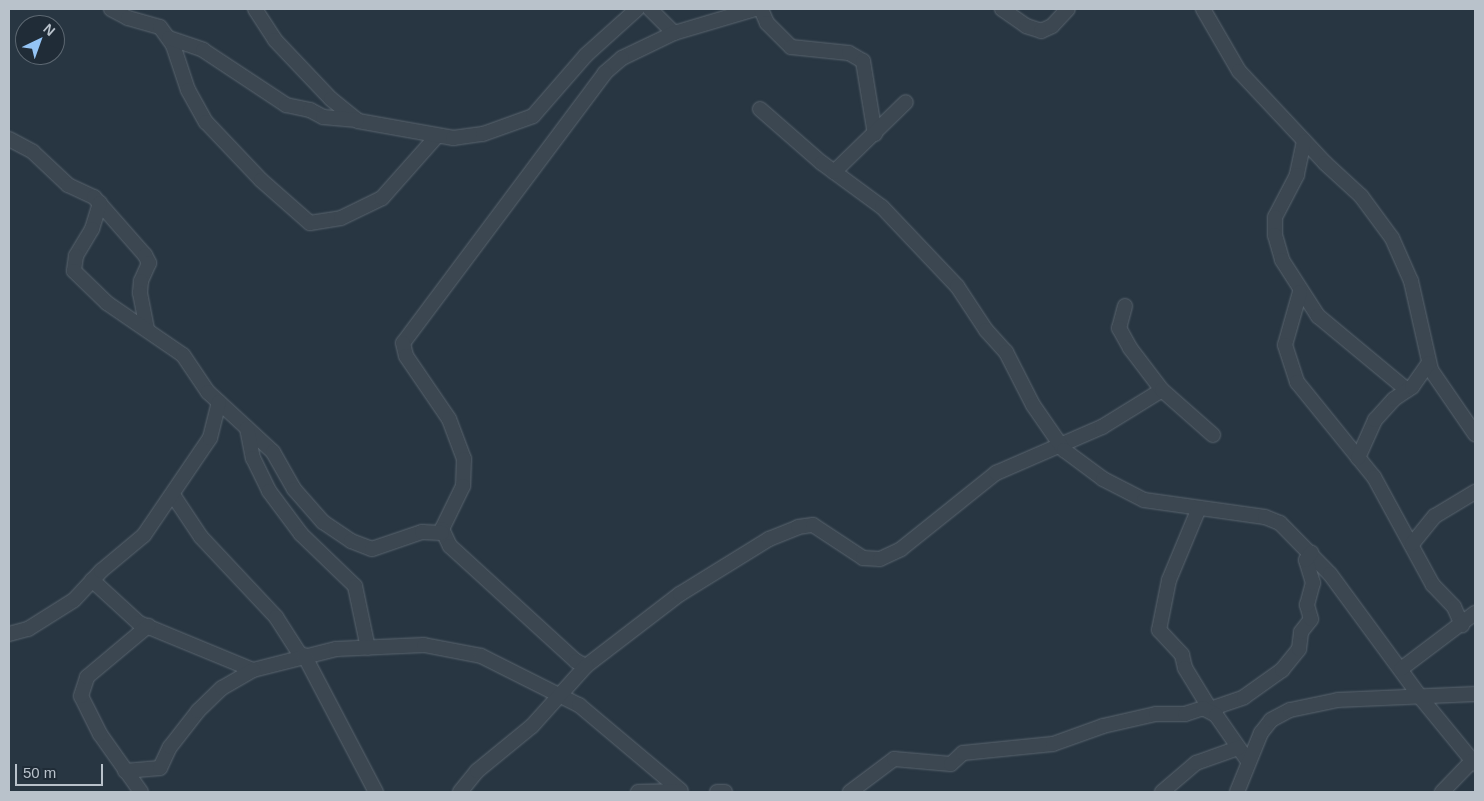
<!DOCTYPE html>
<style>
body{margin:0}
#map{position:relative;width:1484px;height:801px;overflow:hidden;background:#283642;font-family:Helvetica,sans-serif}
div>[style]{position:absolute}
.roads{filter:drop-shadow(0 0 1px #5a656f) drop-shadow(0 0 1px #5a656f)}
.minor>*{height:14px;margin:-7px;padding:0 7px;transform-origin:7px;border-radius:7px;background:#3c4751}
span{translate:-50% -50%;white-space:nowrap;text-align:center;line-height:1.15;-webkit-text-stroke:5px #202c37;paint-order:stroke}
.frame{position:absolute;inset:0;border:10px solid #b9c2cb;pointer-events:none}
.north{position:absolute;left:15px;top:15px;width:50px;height:50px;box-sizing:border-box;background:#202c37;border:1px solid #5d6872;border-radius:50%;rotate:42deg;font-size:14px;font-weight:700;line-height:20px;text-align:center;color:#b9c2cb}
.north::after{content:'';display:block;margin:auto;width:18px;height:22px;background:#94c4f5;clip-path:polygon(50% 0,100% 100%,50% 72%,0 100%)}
.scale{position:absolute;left:15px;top:764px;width:88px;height:22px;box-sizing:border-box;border:2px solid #b9c2cb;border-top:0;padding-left:6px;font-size:15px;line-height:18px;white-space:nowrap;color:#b9c2cb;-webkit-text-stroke:4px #202c37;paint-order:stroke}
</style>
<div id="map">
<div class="roads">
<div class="minor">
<i style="left:111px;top:9px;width:19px;rotate:28deg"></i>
<i style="left:128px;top:18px;width:33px;rotate:16deg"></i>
<i style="left:160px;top:27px;width:22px;rotate:54deg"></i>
<i style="left:173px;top:45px;width:47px;rotate:71.6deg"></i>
<i style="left:188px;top:90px;width:37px;rotate:61deg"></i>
<i style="left:206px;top:122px;width:80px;rotate:46.5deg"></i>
<i style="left:261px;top:180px;width:65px;rotate:41.3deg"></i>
<i style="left:310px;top:223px;width:31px;rotate:-9deg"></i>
<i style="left:341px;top:218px;width:46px;rotate:-26deg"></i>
<i style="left:382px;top:198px;width:83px;rotate:-48.4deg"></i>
<i style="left:255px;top:9px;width:37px;rotate:57deg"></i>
<i style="left:275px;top:40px;width:81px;rotate:46.5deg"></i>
<i style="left:331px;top:99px;width:35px;rotate:39deg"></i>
<i style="left:358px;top:121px;width:97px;rotate:10.1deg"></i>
<i style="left:453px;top:138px;width:30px;rotate:-8deg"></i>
<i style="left:483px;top:134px;width:53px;rotate:-19.8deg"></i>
<i style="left:533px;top:116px;width:81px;rotate:-49deg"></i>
<i style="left:586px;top:55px;width:69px;rotate:-42deg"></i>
<i style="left:650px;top:9px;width:34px;rotate:45deg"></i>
<i style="left:755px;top:9px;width:84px;rotate:163.5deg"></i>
<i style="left:674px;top:33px;width:58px;rotate:154.3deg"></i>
<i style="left:622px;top:58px;width:23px;rotate:139deg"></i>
<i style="left:605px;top:73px;width:337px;rotate:126.8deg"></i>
<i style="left:403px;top:343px;width:13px;rotate:77deg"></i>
<i style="left:406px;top:356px;width:76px;rotate:55.7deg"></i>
<i style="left:449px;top:419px;width:43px;rotate:69.4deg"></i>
<i style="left:464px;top:459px;width:27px;rotate:92deg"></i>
<i style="left:463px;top:486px;width:48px;rotate:116deg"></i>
<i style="left:442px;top:529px;width:19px;rotate:65deg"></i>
<i style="left:450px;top:546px;width:171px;rotate:42.4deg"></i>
<i style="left:576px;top:661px;width:11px;rotate:27deg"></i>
<i style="left:586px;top:666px;width:118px;rotate:-37.5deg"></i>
<i style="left:680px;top:594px;width:105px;rotate:-31.7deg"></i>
<i style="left:769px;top:539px;width:31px;rotate:-22deg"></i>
<i style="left:798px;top:527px;width:15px;rotate:-8deg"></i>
<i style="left:813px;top:525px;width:60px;rotate:33.4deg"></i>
<i style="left:863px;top:558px;width:17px;rotate:3deg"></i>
<i style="left:880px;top:559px;width:23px;rotate:-25deg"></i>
<i style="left:901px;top:549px;width:122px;rotate:-38.7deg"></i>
<i style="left:996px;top:473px;width:116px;rotate:-23.5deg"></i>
<i style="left:1102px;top:427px;width:70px;rotate:-31.7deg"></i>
<i style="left:761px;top:9px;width:15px;rotate:67deg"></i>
<i style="left:767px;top:23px;width:34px;rotate:45deg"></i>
<i style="left:791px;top:47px;width:58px;rotate:5.9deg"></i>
<i style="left:849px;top:53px;width:16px;rotate:30deg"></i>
<i style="left:863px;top:61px;width:74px;rotate:80.7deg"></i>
<i style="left:1002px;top:9px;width:29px;rotate:35deg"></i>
<i style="left:1026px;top:26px;width:16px;rotate:18deg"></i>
<i style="left:1041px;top:31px;width:12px;rotate:-24deg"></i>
<i style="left:1052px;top:26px;width:23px;rotate:-47deg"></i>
<i style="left:1203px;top:9px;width:72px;rotate:59.9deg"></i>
<i style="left:1239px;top:71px;width:126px;rotate:46.9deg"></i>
<i style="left:1325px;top:163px;width:49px;rotate:42.5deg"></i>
<i style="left:1361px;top:196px;width:52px;rotate:53.6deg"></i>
<i style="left:1392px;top:238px;width:47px;rotate:66.2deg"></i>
<i style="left:1411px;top:281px;width:91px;rotate:77.3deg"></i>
<i style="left:1431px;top:370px;width:78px;rotate:55.5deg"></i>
<i style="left:169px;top:38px;width:36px;rotate:19deg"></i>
<i style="left:203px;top:50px;width:100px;rotate:33.5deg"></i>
<i style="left:286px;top:105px;width:25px;rotate:12deg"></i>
<i style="left:310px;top:110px;width:15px;rotate:28deg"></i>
<i style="left:323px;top:117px;width:34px;rotate:5deg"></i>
<i style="left:760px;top:109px;width:82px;rotate:41.1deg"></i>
<i style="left:822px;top:163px;width:74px;rotate:36.3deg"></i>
<i style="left:882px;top:207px;width:109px;rotate:46.5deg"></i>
<i style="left:957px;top:286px;width:53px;rotate:56.6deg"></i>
<i style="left:986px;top:330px;width:30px;rotate:48deg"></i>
<i style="left:1006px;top:352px;width:59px;rotate:63deg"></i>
<i style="left:1033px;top:405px;width:55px;rotate:55.4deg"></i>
<i style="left:1064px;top:450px;width:49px;rotate:36.6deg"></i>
<i style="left:1103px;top:479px;width:46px;rotate:27.1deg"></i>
<i style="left:1144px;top:500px;width:122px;rotate:8deg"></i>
<i style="left:1265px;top:517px;width:16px;rotate:22deg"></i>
<i style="left:1280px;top:523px;width:71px;rotate:45.6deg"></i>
<i style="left:1330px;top:574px;width:154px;rotate:53.7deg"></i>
<i style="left:1421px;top:698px;width:85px;rotate:50.7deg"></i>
<i style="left:9px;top:139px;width:27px;rotate:28deg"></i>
<i style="left:33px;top:152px;width:48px;rotate:43.3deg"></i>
<i style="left:68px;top:185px;width:29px;rotate:25deg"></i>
<i style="left:94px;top:197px;width:77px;rotate:48.7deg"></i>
<i style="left:145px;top:255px;width:9px;rotate:63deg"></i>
<i style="left:149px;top:263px;width:20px;rotate:114deg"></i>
<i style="left:141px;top:281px;width:12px;rotate:95deg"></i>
<i style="left:140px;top:293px;width:37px;rotate:79deg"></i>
<i style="left:1304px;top:141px;width:35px;rotate:102deg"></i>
<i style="left:1297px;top:175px;width:47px;rotate:117.6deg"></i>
<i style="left:1275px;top:217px;width:18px;rotate:90deg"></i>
<i style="left:1275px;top:235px;width:26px;rotate:74deg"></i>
<i style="left:1282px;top:260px;width:67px;rotate:57.3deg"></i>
<i style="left:1318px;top:316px;width:116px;rotate:39.7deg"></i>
<i style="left:834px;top:172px;width:100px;rotate:-44.2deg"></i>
<i style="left:100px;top:203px;width:27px;rotate:107deg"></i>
<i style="left:92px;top:229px;width:31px;rotate:121deg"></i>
<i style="left:76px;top:256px;width:15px;rotate:98deg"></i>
<i style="left:74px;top:271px;width:46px;rotate:44.1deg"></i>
<i style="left:107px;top:303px;width:92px;rotate:34.4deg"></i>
<i style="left:183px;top:355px;width:45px;rotate:56deg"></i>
<i style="left:208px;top:392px;width:88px;rotate:42.7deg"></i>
<i style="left:273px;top:452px;width:43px;rotate:60.4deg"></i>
<i style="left:294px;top:489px;width:44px;rotate:48.7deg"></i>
<i style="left:323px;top:522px;width:34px;rotate:34deg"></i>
<i style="left:351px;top:541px;width:22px;rotate:21deg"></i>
<i style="left:372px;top:549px;width:53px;rotate:-18.8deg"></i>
<i style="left:422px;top:532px;width:20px;rotate:3deg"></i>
<i style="left:1300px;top:292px;width:55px;rotate:105.8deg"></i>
<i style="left:1285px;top:345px;width:39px;rotate:72deg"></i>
<i style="left:1297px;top:382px;width:122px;rotate:51deg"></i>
<i style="left:1374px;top:477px;width:123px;rotate:61.4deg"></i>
<i style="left:1433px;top:585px;width:30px;rotate:46deg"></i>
<i style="left:1454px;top:607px;width:20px;rotate:66deg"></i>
<i style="left:1125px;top:306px;width:23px;rotate:105deg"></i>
<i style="left:1119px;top:328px;width:23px;rotate:61deg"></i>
<i style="left:1130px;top:348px;width:53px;rotate:52.7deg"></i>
<i style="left:1162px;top:390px;width:68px;rotate:41.4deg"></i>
<i style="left:247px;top:428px;width:31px;rotate:79deg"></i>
<i style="left:253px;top:458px;width:37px;rotate:64deg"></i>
<i style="left:269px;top:491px;width:54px;rotate:53.3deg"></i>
<i style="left:301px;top:534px;width:75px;rotate:43.9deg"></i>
<i style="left:355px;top:586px;width:63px;rotate:78.2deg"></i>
<i style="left:1358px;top:458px;width:42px;rotate:-65.9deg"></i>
<i style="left:1375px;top:420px;width:28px;rotate:-48deg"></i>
<i style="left:1394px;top:399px;width:22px;rotate:-34deg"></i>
<i style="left:1412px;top:387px;width:29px;rotate:-55deg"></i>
<i style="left:173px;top:495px;width:50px;rotate:56.3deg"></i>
<i style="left:201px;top:537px;width:110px;rotate:46.8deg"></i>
<i style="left:276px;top:617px;width:46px;rotate:57.3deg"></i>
<i style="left:1199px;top:508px;width:78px;rotate:112.6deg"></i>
<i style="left:1169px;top:580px;width:51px;rotate:101.3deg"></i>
<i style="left:1159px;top:630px;width:34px;rotate:47deg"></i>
<i style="left:1182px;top:655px;width:13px;rotate:77deg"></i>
<i style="left:1185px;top:668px;width:48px;rotate:58.6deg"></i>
<i style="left:1210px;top:709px;width:36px;rotate:-19deg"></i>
<i style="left:1244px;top:697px;width:47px;rotate:-35.4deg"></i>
<i style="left:1282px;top:670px;width:27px;rotate:-51deg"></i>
<i style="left:1299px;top:649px;width:17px;rotate:-83deg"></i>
<i style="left:1301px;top:632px;width:16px;rotate:-52deg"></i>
<i style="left:1311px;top:619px;width:15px;rotate:-106deg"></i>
<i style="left:1307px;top:605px;width:23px;rotate:-75deg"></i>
<i style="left:1313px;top:583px;width:24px;rotate:-107deg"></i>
<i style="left:1306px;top:560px;width:9px;rotate:-54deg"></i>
<i style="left:1412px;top:544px;width:36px;rotate:-51deg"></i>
<i style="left:1435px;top:516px;width:47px;rotate:-31deg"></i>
<i style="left:92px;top:580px;width:64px;rotate:42.5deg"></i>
<i style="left:139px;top:623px;width:123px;rotate:22.4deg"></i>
<i style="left:253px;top:670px;width:86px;rotate:-14.2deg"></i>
<i style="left:336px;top:649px;width:88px;rotate:-2.6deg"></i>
<i style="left:424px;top:645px;width:58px;rotate:10.9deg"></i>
<i style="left:481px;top:656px;width:110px;rotate:26.6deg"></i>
<i style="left:579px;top:705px;width:133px;rotate:40.1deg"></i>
<i style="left:9px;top:634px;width:20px;rotate:-15deg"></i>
<i style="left:28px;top:629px;width:54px;rotate:-32.2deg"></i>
<i style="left:74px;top:600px;width:40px;rotate:-47deg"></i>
<i style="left:101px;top:571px;width:56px;rotate:-39.9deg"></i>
<i style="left:144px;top:535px;width:117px;rotate:-55.8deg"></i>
<i style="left:210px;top:438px;width:37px;rotate:-76deg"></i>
<i style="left:304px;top:655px;width:155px;rotate:62.3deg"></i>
<i style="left:1401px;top:669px;width:93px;rotate:-37.1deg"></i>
<i style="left:125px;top:771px;width:35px;rotate:-5deg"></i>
<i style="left:160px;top:768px;width:23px;rotate:-65deg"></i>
<i style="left:170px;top:747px;width:46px;rotate:-52.1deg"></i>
<i style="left:198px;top:711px;width:33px;rotate:-44deg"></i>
<i style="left:222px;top:688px;width:36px;rotate:-30deg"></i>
<i style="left:141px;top:792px;width:71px;rotate:-125.3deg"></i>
<i style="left:100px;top:734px;width:42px;rotate:-116.6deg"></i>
<i style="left:81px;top:696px;width:20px;rotate:-72deg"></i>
<i style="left:87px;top:677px;width:80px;rotate:-39.9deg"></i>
<i style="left:460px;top:792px;width:27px;rotate:-51deg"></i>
<i style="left:477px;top:771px;width:71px;rotate:-39.3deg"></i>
<i style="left:532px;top:726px;width:81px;rotate:-48deg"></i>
<i style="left:638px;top:792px;width:41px;rotate:-1.4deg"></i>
<i style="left:717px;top:792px;width:8px"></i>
<i style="left:850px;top:792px;width:55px;rotate:-36.9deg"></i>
<i style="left:894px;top:759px;width:57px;rotate:5deg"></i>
<i style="left:951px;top:764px;width:16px;rotate:-43deg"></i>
<i style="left:963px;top:753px;width:90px;rotate:-5.7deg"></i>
<i style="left:1053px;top:744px;width:53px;rotate:-19.8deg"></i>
<i style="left:1103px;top:726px;width:54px;rotate:-12.8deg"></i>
<i style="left:1156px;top:714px;width:29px"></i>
<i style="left:1185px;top:714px;width:19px;rotate:-18deg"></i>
<i style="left:1203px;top:708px;width:15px;rotate:28deg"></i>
<i style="left:1216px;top:715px;width:56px;rotate:55.2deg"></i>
<i style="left:1162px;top:792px;width:45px;rotate:-40.5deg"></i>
<i style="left:1196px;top:763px;width:45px;rotate:-19.7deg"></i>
<i style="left:1237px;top:792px;width:64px;rotate:-67.9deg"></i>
<i style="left:1261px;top:733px;width:16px;rotate:-52deg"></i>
<i style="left:1271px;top:720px;width:21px;rotate:-28deg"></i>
<i style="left:1290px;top:710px;width:49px;rotate:-11.8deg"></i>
<i style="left:1338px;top:700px;width:137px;rotate:-2.5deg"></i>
<i style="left:1442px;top:792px;width:43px;rotate:-45.9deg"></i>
</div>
</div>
<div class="frame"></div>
<div class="north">N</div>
<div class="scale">50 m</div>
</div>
